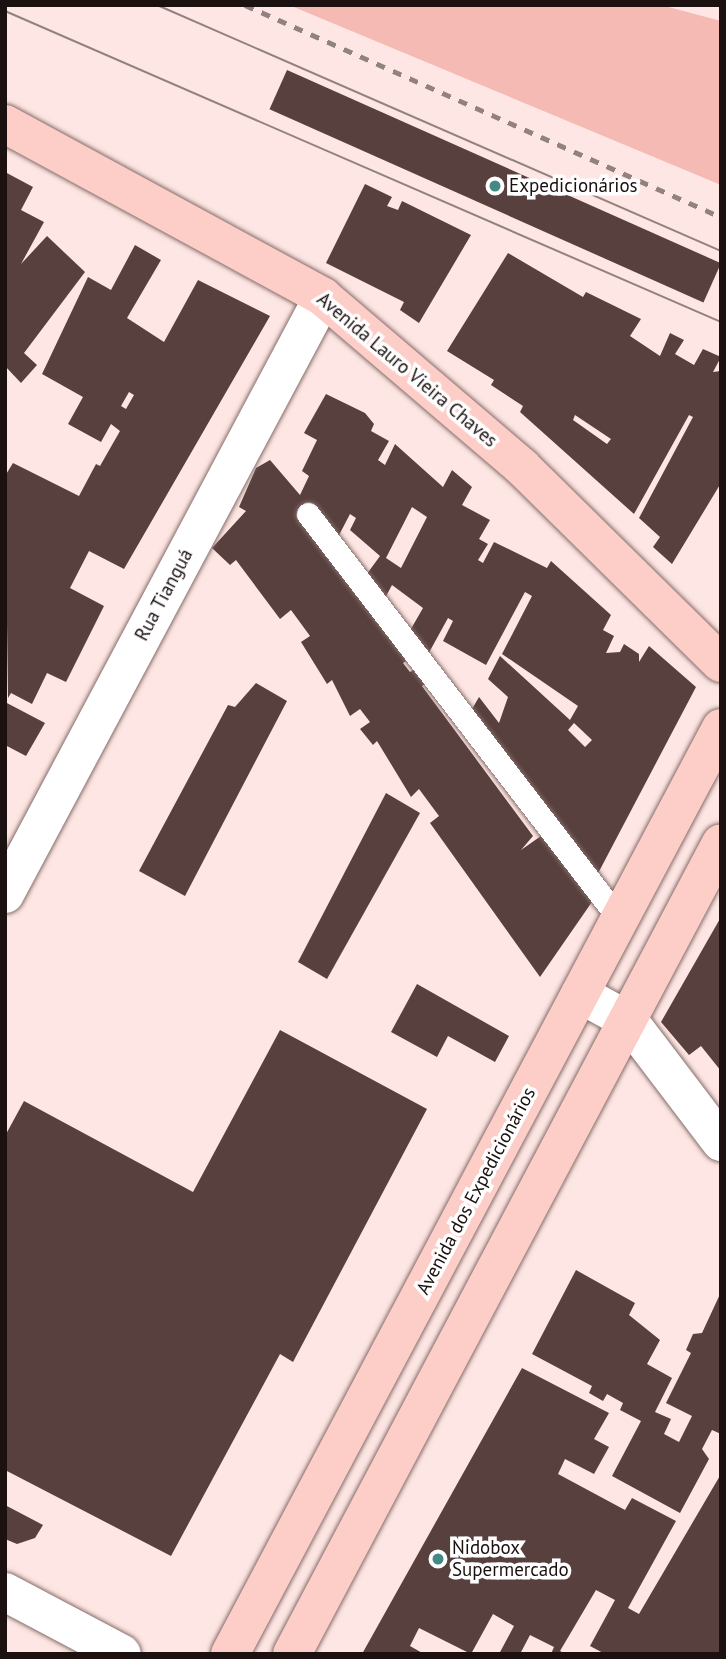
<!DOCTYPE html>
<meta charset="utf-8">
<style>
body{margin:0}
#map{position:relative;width:726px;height:1659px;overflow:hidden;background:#fde6e3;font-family:"PT Sans",sans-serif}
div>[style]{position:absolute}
.green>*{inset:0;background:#f6bab4}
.building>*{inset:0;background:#57403e;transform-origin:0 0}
.roads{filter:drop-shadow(0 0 2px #856c6a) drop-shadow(0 0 2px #856c6a)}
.service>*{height:23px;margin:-11.5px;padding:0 11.5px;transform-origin:11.5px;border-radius:11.5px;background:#fff}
.minor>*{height:38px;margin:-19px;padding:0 19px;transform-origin:19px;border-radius:19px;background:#fff}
.secondary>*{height:38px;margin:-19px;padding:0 19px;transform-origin:19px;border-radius:19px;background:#fff}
.primary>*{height:38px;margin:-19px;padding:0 19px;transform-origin:19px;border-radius:19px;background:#fdcdc8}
.tram>*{height:2px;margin:-1px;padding:0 1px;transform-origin:1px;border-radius:1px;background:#92827f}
.rail>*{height:5px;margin-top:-2.5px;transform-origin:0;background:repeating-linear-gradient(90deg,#92827f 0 9px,transparent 0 18px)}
.dots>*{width:19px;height:19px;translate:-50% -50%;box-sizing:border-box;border:4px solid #fff;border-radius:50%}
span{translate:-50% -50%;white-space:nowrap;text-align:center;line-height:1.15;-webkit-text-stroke:7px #fff;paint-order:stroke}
.poi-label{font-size:19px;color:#1a1110}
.left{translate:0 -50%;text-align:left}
.street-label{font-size:19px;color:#1a1110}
.frame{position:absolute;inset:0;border:7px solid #1a1110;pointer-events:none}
</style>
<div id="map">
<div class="green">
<i style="clip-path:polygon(289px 5px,661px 5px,721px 21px,721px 185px)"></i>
</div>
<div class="building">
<i style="left:287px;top:70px;width:475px;height:43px;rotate:24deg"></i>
<i style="clip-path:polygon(5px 172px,33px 187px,21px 210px,44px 222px,21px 264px,47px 236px,85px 272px,24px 353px,37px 365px,21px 383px,5px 366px)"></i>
<i style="clip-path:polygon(365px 184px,392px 197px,387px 206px,398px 210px,402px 201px,471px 235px,419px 323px,400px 310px,404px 302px,326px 263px)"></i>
<i style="clip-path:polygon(evenodd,135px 245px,161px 260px,127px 318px,164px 342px,198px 280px,270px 316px,124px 569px,89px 551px,70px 588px,104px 606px,66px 682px,47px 673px,32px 704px,11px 693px,8px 698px,5px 476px,13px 463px,79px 496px,96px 464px,100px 466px,120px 431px,111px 424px,101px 442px,68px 424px,83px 397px,42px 374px,88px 277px,111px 290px,135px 245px,129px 392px,134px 395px,126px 409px,121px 406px,129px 392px)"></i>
<i style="clip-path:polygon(evenodd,508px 253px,583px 297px,586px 292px,641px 319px,630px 336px,660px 356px,670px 333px,684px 340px,675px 354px,694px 365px,703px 349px,721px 357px,713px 372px,721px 371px,721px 483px,672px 564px,653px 547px,660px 537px,639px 518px,693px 417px,689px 415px,634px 514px,520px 412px,523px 406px,491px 385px,494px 380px,447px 351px,508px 253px,575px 415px,611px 439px,607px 444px,573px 420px,575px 415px)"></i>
<i style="clip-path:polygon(evenodd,326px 394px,365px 413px,374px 424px,371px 431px,389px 441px,378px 460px,385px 465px,395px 444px,443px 487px,452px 470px,472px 487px,462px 505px,490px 520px,479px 539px,488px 544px,478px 560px,483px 563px,494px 542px,547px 568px,551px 561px,611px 615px,603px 630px,614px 636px,606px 653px,620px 652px,624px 644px,639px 654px,639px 662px,649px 646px,696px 687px,594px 881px,468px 716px,479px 697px,499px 723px,508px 697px,488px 679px,500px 656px,570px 720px,578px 706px,502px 654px,532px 596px,525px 592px,486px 665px,443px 641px,453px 621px,448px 618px,426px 658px,408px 634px,423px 608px,392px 585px,383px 602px,364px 578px,380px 556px,350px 530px,356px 518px,350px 514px,337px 539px,412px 657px,403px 663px,410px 672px,419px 667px,429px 680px,422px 686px,533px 836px,521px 850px,541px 836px,594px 899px,540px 977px,430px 823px,439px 816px,419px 789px,411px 797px,377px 741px,373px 745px,360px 729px,370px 722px,360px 709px,350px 716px,332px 680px,327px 684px,301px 642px,310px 636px,291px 610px,280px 619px,236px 560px,230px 565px,212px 548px,246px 511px,239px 507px,256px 468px,270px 460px,300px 495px,309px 476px,302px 471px,317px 440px,304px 433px,326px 394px,412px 507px,427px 517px,401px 568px,386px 558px,412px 507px,326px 394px,574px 723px,592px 740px,585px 747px,568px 730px,574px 723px)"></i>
<i style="clip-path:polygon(256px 683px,287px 701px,185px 896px,139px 871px,228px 705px,235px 707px)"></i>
<i style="clip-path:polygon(5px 702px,45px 723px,26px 756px,5px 745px)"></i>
<i style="clip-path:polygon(386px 793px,420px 813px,327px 979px,298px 962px)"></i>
<i style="clip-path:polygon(721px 917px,721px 1071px,701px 1046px,689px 1055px,661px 1022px)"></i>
<i style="clip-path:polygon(417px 984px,509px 1036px,495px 1062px,448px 1036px,437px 1057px,391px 1032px)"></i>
<i style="clip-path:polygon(280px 1030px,427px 1109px,293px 1362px,280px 1354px,171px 1556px,5px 1470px,5px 1136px,24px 1101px,193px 1192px)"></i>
<i style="clip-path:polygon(576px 1270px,635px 1303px,629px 1315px,660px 1340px,647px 1364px,672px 1378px,655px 1412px,671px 1419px,664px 1434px,679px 1442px,692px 1416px,666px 1403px,691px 1353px,686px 1350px,693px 1334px,702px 1333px,721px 1292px,721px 1434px,712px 1430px,702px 1449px,709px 1459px,680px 1513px,612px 1476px,641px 1421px,620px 1410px,623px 1403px,607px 1394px,603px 1401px,589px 1393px,592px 1386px,532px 1354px)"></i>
<i style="clip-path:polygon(522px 1368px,609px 1413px,594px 1439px,609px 1447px,594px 1474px,565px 1459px,558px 1474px,625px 1510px,632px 1498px,676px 1521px,628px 1608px,639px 1614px,721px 1474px,719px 1654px,605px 1654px,590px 1646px,615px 1600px,596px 1590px,560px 1651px,566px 1654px,551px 1654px,554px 1647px,530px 1635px,520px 1654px,499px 1654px,514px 1626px,493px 1614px,471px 1654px,419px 1628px,410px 1646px,424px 1654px,362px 1654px)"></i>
<i style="clip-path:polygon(5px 1505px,43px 1525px,35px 1538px,17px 1544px,5px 1539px)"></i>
</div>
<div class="roads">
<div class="service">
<i style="left:308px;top:514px;width:512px;rotate:52.46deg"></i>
</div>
<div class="minor">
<i style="left:5px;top:894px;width:676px;rotate:-61.96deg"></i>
<i style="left:580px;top:994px;width:56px;rotate:28.9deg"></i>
<i style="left:629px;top:1021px;width:152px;rotate:52.8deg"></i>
</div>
<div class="secondary">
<i style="left:5px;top:1592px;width:132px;rotate:27.9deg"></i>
</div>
<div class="primary">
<i style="left:5px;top:124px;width:362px;rotate:28.5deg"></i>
<i style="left:323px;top:297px;width:262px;rotate:40.5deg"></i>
<i style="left:522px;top:467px;width:279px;rotate:44.6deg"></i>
<i style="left:230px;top:1654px;width:1048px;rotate:-62.07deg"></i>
<i style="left:292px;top:1654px;width:917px;rotate:-62.12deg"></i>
</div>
</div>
<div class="tram">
<i style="left:157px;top:5px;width:615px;rotate:23.57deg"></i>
<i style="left:5px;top:11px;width:781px;rotate:23.48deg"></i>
</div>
<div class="rail">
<i style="left:245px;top:5px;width:521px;rotate:24.01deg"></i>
</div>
<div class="dots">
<i style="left:495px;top:186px;background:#438a84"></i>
<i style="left:438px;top:1559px;background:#438a84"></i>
</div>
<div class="poi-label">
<span class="left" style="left:509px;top:186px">Expedicionários</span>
<span class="left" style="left:452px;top:1559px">Nidobox<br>Supermercado</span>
</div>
<div class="street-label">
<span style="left:407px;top:370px;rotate:40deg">Avenida Lauro Vieira Chaves</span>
<span style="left:164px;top:595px;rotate:-62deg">Rua Tianguá</span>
<span style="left:476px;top:1191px;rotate:-62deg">Avenida dos Expedicionários</span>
</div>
<div class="frame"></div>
</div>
